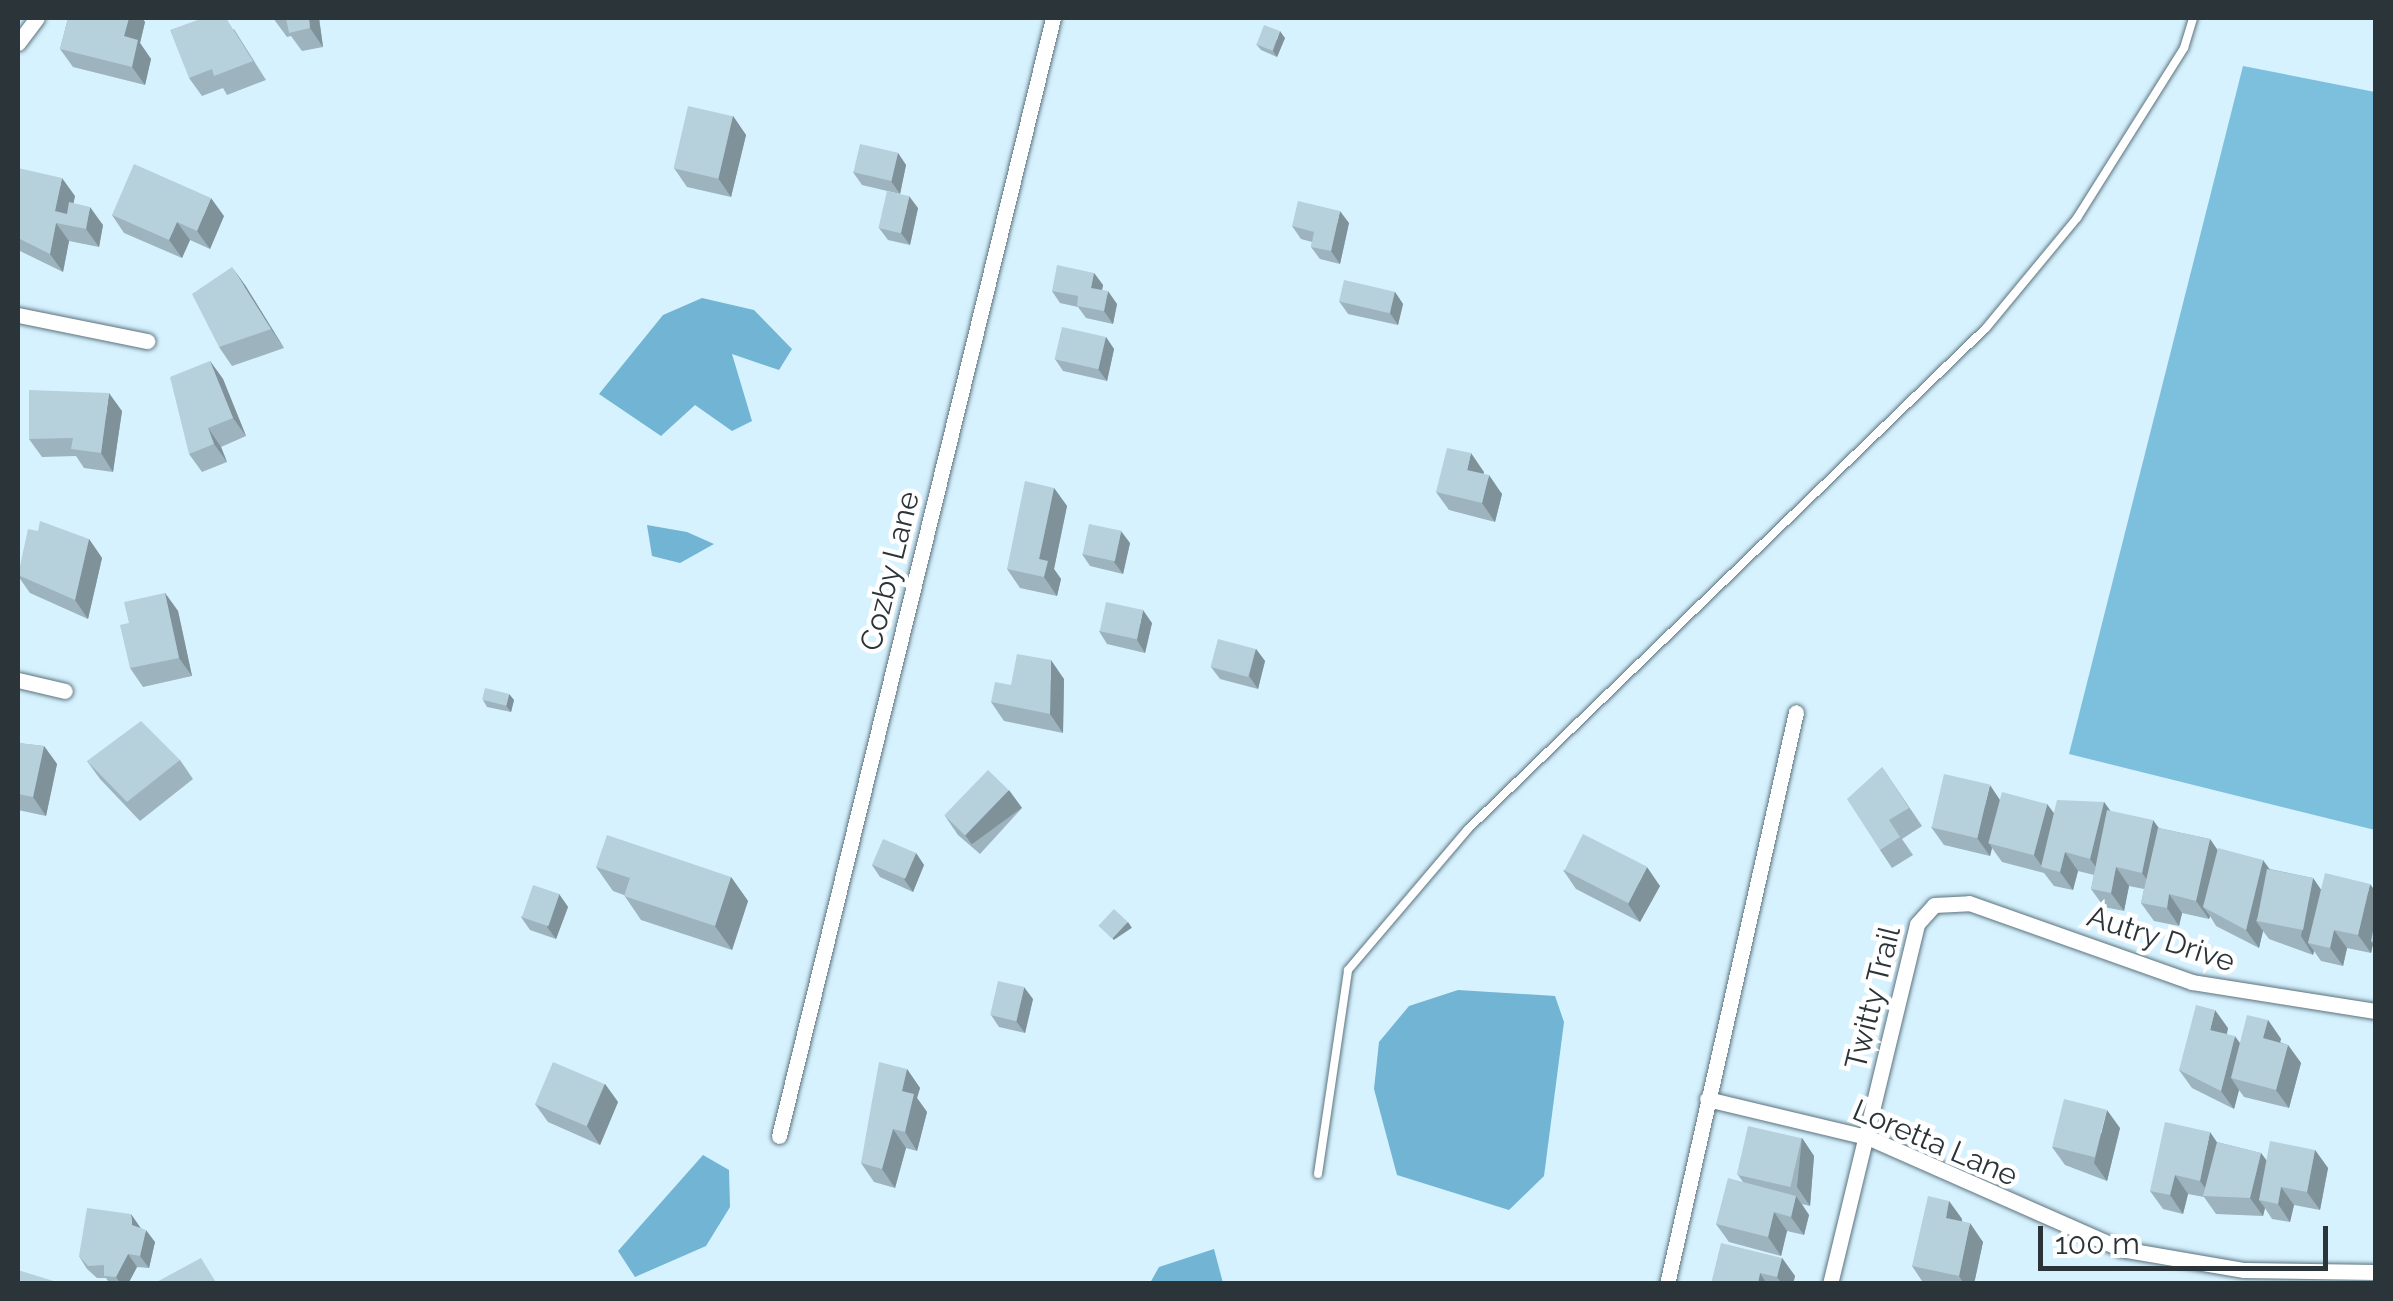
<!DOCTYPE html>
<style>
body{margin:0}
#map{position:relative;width:2393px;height:1301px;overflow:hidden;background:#d7f2ff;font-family:Raleway,sans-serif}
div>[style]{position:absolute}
.forest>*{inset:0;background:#7cc0de}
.water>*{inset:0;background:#71b4d3}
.roads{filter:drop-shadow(0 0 2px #5b737e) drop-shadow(0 0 2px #5b737e)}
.lane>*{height:8px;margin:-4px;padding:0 4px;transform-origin:4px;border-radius:4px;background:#fff}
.street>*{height:15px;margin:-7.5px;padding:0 7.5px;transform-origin:7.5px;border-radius:7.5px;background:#fff}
.wall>*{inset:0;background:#9db3bd}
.shaded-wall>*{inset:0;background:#7f929a;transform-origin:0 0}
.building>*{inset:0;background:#b6d0dc;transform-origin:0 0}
span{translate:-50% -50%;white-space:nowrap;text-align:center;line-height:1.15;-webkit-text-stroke:9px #fff;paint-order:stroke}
.street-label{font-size:30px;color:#2a3439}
.frame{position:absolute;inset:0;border:20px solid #2a3439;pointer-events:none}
.scale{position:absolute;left:2038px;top:1226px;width:290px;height:45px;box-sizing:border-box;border:5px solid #2a3439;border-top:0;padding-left:12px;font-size:30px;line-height:35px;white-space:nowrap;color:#2a3439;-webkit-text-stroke:8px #fff;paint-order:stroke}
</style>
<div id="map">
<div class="forest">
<i style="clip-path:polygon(2243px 66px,2375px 92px,2375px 830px,2069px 754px)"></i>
</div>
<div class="water">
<i style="clip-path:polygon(702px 298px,754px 310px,792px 349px,779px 370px,732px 354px,752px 421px,732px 431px,695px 405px,661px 436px,599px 394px,663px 315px)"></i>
<i style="clip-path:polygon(647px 525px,687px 532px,714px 544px,680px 563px,652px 556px)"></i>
<i style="clip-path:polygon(1458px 990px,1555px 996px,1564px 1022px,1544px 1176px,1509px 1210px,1397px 1175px,1374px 1089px,1379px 1042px,1409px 1006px)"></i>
<i style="clip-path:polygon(703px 1155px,729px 1170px,730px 1207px,706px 1246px,635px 1277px,618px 1251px)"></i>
<i style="clip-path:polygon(1214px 1249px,1223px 1283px,1150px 1283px,1159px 1267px)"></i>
</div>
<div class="roads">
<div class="lane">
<i style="left:1318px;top:1174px;width:206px;rotate:-81.6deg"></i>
<i style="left:1348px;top:970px;width:184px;rotate:-49.6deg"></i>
<i style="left:1467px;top:830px;width:722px;rotate:-44.05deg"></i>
<i style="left:1986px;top:328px;width:143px;rotate:-50.4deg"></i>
<i style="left:2077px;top:218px;width:201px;rotate:-57.8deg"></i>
<i style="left:2184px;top:48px;width:31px;rotate:-73deg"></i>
</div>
<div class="street">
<i style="left:18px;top:43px;width:31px;rotate:-53deg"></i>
<i style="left:18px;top:315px;width:132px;rotate:11.4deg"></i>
<i style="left:18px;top:680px;width:48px;rotate:13.2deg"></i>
<i style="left:1707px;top:1099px;width:164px;rotate:13.4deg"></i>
<i style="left:1867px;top:1137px;width:278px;rotate:23.8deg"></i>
<i style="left:2121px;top:1249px;width:125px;rotate:9.7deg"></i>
<i style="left:2244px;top:1270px;width:132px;rotate:0.9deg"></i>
<i style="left:779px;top:1136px;width:1151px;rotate:-76.23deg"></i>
<i style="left:1667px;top:1284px;width:586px;rotate:-77.29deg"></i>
<i style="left:1830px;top:1284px;width:370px;rotate:-76.4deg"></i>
<i style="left:1917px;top:924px;width:25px;rotate:-48deg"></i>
<i style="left:1934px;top:905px;width:35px;rotate:-3deg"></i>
<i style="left:1969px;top:903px;width:237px;rotate:19.5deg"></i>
<i style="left:2192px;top:982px;width:186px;rotate:9deg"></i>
</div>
</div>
<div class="wall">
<i style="clip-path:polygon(68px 18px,142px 18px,145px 22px,140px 43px,151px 59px,145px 85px,73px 67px,60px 49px)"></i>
<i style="clip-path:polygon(273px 18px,319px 18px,323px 47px,302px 51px,291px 36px,287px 37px)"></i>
<i style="clip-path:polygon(234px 29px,266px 80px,227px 95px,223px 88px,202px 96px,189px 78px)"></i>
<i style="clip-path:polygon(1285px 38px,1277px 57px,1261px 50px,1256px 44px)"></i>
<i style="clip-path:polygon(733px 116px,746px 135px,731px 197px,687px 187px,674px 168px)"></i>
<i style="clip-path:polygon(898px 153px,906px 165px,900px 194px,862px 185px,853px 172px)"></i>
<i style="clip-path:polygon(18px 168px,75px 196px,73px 203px,103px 225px,99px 247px,69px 241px,63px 272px,18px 250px)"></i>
<i style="clip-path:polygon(918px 208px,910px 245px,888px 240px,879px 228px)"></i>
<i style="clip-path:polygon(112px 215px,224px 216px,210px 249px,190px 240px,182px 258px,124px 233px)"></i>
<i style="clip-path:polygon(1349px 223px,1340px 264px,1320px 259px,1311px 247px,1312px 242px,1301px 239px,1292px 226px)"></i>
<i style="clip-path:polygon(1094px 273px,1103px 285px,1102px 290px,1117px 304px,1113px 324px,1086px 318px,1078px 307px,1060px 303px,1052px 291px)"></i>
<i style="clip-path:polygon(245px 285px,284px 348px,232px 366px,219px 347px)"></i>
<i style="clip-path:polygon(1395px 292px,1403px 304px,1398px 325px,1348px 314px,1339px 301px)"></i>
<i style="clip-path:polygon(1106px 337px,1114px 349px,1107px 381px,1063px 371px,1055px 359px)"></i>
<i style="clip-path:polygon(210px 361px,223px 379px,246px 436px,221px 447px,227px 462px,202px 472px,189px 454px)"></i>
<i style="clip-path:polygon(122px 411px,113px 472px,84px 468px,76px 456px,42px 457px,29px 439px)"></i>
<i style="clip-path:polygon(1484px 472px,1483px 474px,1502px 494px,1495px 522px,1449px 510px,1436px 492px)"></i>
<i style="clip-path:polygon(1054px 488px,1067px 506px,1054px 569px,1061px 579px,1057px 596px,1020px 588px,1007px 569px)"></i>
<i style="clip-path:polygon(89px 539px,102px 558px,88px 619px,30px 593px,18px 576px)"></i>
<i style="clip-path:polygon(1130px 543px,1123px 574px,1090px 566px,1082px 554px)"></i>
<i style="clip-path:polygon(165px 593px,178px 611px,192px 676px,143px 687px,130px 668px,129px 623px)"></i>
<i style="clip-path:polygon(1152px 623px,1145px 653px,1107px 644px,1099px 631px)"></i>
<i style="clip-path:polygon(1256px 649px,1265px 661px,1258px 689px,1220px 679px,1211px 667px)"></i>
<i style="clip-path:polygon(1064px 679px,1063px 733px,1004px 721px,991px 702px,1011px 685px)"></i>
<i style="clip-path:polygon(509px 694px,514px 700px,511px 712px,487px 707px,483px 700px)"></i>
<i style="clip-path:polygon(18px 743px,44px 746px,57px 764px,46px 816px,18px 810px)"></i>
<i style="clip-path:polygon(180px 760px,193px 779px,140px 821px,100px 779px,87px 761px)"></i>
<i style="clip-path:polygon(1882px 767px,1922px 826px,1902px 839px,1913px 855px,1892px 868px,1880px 850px)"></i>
<i style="clip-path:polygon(2000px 800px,2047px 804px,2054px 813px,2104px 802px,2110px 811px,2159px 828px,2210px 839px,2218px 851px,2270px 869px,2313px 878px,2321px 890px,2376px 892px,2376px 948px,2373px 944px,2371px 953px,2347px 948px,2343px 966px,2321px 961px,2314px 951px,2313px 955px,2269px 939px,2263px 931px,2259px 948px,2216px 926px,2210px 916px,2209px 919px,2182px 913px,2179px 926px,2154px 921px,2141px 903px,2144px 889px,2129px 886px,2124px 911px,2104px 907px,2091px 889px,2094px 875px,2078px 871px,2073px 890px,2054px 886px,2044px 873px,2002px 862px,1992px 848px,1990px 856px,1944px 845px,1931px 827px)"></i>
<i style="clip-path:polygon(1022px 808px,980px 854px,958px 835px,945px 816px)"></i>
<i style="clip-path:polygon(916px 853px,924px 865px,913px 892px,880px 877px,872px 865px)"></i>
<i style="clip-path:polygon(596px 867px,731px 877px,748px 901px,732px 950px,641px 920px,624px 895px,613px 891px)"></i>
<i style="clip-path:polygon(1563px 870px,1660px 886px,1640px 922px,1576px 889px)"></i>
<i style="clip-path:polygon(559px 894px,568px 907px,556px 939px,530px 930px,521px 917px)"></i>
<i style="clip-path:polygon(1033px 999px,1025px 1033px,999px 1027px,991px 1015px)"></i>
<i style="clip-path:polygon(2268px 1020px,2281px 1039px,2280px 1042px,2288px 1045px,2301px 1063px,2289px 1108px,2244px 1097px,2239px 1090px,2234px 1109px,2192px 1088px,2179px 1070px,2228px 1028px,2227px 1034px,2240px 1043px)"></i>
<i style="clip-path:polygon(907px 1069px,920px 1088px,917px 1098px,927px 1112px,917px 1151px,906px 1148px,895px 1188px,874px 1182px,861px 1163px)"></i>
<i style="clip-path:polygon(605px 1084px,618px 1102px,600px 1145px,548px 1122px,535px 1104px)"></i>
<i style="clip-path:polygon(2120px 1128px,2107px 1181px,2065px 1165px,2052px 1147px)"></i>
<i style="clip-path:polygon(1802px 1138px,1814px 1156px,1810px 1206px,1802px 1204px,1809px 1215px,1804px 1235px,1787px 1231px,1781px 1256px,1729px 1242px,1716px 1224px,1743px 1182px,1738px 1175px)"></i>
<i style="clip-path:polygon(2217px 1142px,2261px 1153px,2267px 1161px,2315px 1150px,2328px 1168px,2320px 1210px,2294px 1205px,2290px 1222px,2272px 1219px,2265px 1208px,2263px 1216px,2216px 1214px,2204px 1197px,2188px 1194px,2183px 1214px,2163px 1209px,2150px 1191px)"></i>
<i style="clip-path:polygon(1949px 1201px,1962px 1219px,1962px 1221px,1983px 1242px,1974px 1284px,1924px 1284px,1912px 1266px)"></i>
<i style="clip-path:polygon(140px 1227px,155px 1242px,149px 1268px,137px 1267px,128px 1284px,110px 1284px,106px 1278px,97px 1278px,87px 1269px,79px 1256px)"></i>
<i style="clip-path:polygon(1782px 1258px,1795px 1276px,1793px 1284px,1711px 1284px)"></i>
</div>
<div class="shaded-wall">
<i style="clip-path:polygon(129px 18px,142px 18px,145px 22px,140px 43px,151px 59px,145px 85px,132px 67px,124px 36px)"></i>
<i style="clip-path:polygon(309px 18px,319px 18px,323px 47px,310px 28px)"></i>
<i style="clip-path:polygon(1280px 31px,1285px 38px,1277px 57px,1273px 51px)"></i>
<i style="clip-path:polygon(733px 116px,746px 135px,731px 197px,718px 178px)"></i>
<i style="clip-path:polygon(898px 153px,906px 165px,900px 194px,891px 181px)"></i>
<i style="clip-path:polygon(62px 178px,75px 196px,69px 225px,55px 211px)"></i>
<i style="clip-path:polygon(909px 196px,918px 208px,910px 245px,901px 233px)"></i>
<i style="clip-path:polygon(211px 198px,224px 216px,210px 249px,197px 231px)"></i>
<i style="clip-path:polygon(90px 207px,103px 225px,99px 247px,86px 229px)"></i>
<i style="clip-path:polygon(1340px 211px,1349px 223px,1340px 264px,1331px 251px)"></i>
<i style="clip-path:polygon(177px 222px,190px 240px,182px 258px,169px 240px)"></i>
<i style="clip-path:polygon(56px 223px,69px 241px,63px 272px,50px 254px)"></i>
<i style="clip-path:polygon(232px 267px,245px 285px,284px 348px,271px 329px)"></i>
<i style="clip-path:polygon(1094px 273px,1103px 285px,1100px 300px,1091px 288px)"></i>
<i style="clip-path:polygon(1108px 291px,1117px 304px,1113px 324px,1104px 311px)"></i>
<i style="clip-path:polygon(1395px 292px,1403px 304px,1398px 325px,1390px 313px)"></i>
<i style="clip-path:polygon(1106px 337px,1114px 349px,1107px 381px,1098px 369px)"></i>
<i style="clip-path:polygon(210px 361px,223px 379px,246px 436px,233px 418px)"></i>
<i style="clip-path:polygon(109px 393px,122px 411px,113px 472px,101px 453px)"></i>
<i style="clip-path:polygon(208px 428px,221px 447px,227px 462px,214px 444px)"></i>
<i style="clip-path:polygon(1471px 453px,1484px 472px,1480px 489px,1467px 470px)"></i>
<i style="clip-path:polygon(1489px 475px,1502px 494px,1495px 522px,1482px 503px)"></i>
<i style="clip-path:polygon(1054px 488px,1067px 506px,1054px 569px,1061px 579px,1057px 596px,1044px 577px,1039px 559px)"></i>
<i style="clip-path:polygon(1121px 531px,1130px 543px,1123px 574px,1114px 562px)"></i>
<i style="clip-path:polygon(89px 539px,102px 558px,88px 619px,75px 600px)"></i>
<i style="clip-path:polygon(165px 593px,178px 611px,192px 676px,179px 658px)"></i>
<i style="clip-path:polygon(1143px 610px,1152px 623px,1145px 653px,1137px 640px)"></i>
<i style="clip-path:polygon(1256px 649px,1265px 661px,1258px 689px,1249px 676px)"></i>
<i style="clip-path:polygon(1051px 660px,1064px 679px,1063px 733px,1050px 714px)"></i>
<i style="clip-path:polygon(509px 694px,514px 700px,511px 712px,506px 706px)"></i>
<i style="clip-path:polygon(44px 746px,57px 764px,46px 816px,33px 797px)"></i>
<i style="clip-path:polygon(1990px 785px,2002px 803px,1989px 843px,1992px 848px,1990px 856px,1977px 838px)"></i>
<i style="left:1009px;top:790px;width:22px;height:62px;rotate:54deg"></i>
<i style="clip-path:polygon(2104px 802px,2117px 820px,2103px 877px,2090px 859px)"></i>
<i style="clip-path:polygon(2047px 804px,2060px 822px,2043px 868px,2034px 855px)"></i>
<i style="clip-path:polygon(2153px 820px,2166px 838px,2155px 891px,2142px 873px)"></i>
<i style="clip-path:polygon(2210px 839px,2223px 858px,2203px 907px,2210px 916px,2209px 919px,2196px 901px)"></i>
<i style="clip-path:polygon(2065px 852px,2078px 871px,2073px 890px,2060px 872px)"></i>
<i style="clip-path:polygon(916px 853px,924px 865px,913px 892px,904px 879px)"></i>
<i style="clip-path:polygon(2263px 860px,2276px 878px,2256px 921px,2263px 931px,2259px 948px,2246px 930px)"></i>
<i style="clip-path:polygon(1647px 867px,1660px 886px,1640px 922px,1628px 904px)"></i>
<i style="clip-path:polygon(2116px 867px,2129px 886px,2124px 911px,2111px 893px)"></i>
<i style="clip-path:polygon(731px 877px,748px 901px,732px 950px,715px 926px)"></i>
<i style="clip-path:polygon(2313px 878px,2326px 897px,2308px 943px,2314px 951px,2313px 955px,2301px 936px)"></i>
<i style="clip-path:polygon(2370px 884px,2376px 892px,2376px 933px,2371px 941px,2373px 944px,2371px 953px,2358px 935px)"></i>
<i style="clip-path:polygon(559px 894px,568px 907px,556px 939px,547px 927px)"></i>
<i style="clip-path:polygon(2169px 894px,2182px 913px,2179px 926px,2167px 908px)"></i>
<i style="left:1128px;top:922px;width:7px;height:22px;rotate:56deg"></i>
<i style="clip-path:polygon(2334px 930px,2347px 948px,2343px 966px,2330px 948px)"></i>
<i style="clip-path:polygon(1024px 987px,1033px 999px,1025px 1033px,1016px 1021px)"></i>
<i style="clip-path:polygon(2215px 1010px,2228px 1028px,2223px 1048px,2210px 1030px)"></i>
<i style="clip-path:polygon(2268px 1020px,2281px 1039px,2276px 1057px,2263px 1038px)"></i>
<i style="clip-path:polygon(2235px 1036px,2248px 1055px,2231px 1078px,2239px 1090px,2234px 1109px,2221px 1091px)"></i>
<i style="clip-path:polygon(2288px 1045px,2301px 1063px,2289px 1108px,2276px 1090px)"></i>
<i style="clip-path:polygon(907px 1069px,920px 1088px,917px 1098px,927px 1112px,917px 1151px,905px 1132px,902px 1091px)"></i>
<i style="clip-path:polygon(605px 1084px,618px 1102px,600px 1145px,587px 1126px)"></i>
<i style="clip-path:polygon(2107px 1110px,2120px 1128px,2107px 1181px,2094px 1163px)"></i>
<i style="clip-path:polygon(893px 1129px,906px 1148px,895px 1188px,882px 1169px)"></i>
<i style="clip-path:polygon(2210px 1132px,2223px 1151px,2211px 1196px,2200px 1181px)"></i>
<i style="clip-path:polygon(1802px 1138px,1814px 1156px,1810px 1206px,1797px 1187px)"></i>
<i style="clip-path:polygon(2315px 1150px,2328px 1168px,2320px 1210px,2307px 1192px)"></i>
<i style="clip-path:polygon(2261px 1153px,2274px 1171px,2259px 1200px,2265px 1208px,2263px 1216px,2250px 1198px)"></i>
<i style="clip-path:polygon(2175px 1175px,2188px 1194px,2183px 1214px,2170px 1195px)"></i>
<i style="clip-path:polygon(2281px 1187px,2294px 1205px,2290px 1222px,2278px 1204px)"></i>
<i style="clip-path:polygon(1796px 1196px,1809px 1215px,1804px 1235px,1791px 1217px)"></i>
<i style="clip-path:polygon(1949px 1201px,1962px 1219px,1959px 1236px,1946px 1218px)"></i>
<i style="clip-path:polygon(1774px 1212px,1787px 1231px,1781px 1256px,1768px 1237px)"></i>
<i style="clip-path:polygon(131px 1214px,140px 1227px,140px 1238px,132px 1225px)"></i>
<i style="clip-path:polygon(1970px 1223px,1983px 1242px,1974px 1284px,1964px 1284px,1959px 1276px)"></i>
<i style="clip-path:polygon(146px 1230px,155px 1242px,149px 1268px,140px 1256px)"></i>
<i style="clip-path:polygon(128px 1254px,137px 1267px,128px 1284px,121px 1284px,116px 1277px)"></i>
<i style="clip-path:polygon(1782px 1258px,1795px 1276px,1793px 1284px,1782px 1284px,1777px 1277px)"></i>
<i style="clip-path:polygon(1760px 1273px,1767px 1284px,1758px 1284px)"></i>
</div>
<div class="building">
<i style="clip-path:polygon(68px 18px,129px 18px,124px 36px,138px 40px,132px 67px,60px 49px)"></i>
<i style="clip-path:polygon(203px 18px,226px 18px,253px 61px,214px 76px,212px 69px,189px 78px,170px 30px)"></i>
<i style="clip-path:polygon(286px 18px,309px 18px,310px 28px,289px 33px)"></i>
<i style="left:1264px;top:25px;width:17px;height:21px;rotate:21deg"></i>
<i style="left:688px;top:106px;width:46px;height:64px;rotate:13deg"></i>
<i style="left:860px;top:144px;width:39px;height:29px;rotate:13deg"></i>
<i style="clip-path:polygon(134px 164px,211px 198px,197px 231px,177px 222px,169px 240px,112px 215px)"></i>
<i style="clip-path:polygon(18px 168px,62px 178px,55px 211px,67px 214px,69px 202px,90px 207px,86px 229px,56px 223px,50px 254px,18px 238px)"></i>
<i style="left:887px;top:191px;width:23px;height:38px;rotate:13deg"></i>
<i style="clip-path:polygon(1298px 201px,1340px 211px,1331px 251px,1311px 247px,1314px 232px,1292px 226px)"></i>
<i style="clip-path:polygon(1057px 265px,1094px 273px,1091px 288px,1108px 291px,1104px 311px,1077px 306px,1078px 296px,1052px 291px)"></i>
<i style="clip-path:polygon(232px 267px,271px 329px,219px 347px,192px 294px)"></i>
<i style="left:1344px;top:280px;width:52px;height:22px;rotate:13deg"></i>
<i style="left:1062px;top:327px;width:45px;height:33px;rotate:13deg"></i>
<i style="clip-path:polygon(210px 361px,233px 418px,208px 428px,214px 444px,189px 454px,170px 377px)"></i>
<i style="clip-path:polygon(29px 390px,109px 393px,101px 453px,71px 449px,73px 438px,29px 439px)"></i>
<i style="clip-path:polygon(1447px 448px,1471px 453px,1467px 470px,1489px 475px,1482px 503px,1436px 492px)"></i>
<i style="clip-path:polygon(1025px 481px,1054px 488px,1039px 559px,1048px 561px,1044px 577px,1007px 569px)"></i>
<i style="clip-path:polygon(40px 521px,89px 539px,75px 600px,18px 575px,28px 529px,38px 531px)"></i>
<i style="left:1089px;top:524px;width:33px;height:31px;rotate:12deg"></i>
<i style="clip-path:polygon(165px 593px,179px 658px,130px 668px,120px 625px,129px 623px,124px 602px)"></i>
<i style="left:1106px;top:602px;width:38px;height:30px;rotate:12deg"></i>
<i style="left:1218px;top:639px;width:39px;height:29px;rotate:15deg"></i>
<i style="clip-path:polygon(1017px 654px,1051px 660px,1050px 714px,991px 702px,995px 682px,1011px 685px)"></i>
<i style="left:485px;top:688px;width:25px;height:12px;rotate:14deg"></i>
<i style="clip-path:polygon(141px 721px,180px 760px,127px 802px,87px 761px)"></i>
<i style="clip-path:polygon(18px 743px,44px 746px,33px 797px,18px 794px)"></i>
<i style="clip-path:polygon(1882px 767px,1909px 808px,1889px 820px,1900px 837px,1880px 850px,1847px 799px)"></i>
<i style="left:988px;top:770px;width:29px;height:63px;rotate:44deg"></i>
<i style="left:1944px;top:774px;width:47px;height:55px;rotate:13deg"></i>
<i style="left:2002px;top:792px;width:47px;height:53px;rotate:15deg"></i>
<i style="clip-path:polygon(2057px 800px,2104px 802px,2090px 859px,2065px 852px,2060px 872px,2041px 867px)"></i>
<i style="clip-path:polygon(2107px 810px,2153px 820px,2142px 873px,2116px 867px,2111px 893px,2091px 889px)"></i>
<i style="clip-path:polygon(2158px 828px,2210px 839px,2196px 901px,2169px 894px,2167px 908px,2141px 903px)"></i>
<i style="left:1583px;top:834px;width:72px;height:41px;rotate:27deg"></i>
<i style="clip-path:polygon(607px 835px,731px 877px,715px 926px,624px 896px,630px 878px,596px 867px)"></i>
<i style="left:883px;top:839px;width:36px;height:28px;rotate:23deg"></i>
<i style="clip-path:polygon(2218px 848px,2263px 860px,2246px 930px,2203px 907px)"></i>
<i style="left:2267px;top:869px;width:47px;height:53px;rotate:11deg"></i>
<i style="clip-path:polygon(2325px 873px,2370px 884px,2358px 935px,2334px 930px,2330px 948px,2308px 943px)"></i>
<i style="left:533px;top:885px;width:28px;height:34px;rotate:19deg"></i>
<i style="left:1114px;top:909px;width:19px;height:23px;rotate:43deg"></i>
<i style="clip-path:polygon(2376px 916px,2376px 942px,2371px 941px)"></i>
<i style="left:998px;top:981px;width:27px;height:35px;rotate:13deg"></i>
<i style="clip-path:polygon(2196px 1005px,2215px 1010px,2210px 1030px,2235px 1036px,2221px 1091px,2179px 1070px)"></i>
<i style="clip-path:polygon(2247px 1015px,2268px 1020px,2263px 1038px,2288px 1045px,2276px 1090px,2231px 1078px)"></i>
<i style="left:553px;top:1062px;width:56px;height:46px;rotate:23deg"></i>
<i style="clip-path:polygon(879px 1062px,907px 1069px,902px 1091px,914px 1094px,905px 1132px,893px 1129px,882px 1169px,861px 1163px)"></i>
<i style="left:2064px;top:1099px;width:44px;height:49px;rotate:14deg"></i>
<i style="clip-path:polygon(2165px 1122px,2210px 1132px,2200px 1181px,2175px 1175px,2170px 1195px,2150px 1191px)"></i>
<i style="left:1748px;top:1126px;width:55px;height:50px;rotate:13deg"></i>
<i style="clip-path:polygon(2270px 1141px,2315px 1150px,2307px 1192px,2281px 1187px,2278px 1204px,2259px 1200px)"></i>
<i style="clip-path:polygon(2217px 1142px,2261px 1153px,2250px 1198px,2203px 1196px)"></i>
<i style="clip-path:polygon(1728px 1178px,1796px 1196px,1791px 1217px,1774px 1212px,1768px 1237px,1716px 1224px)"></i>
<i style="clip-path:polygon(1928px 1196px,1949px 1201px,1946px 1218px,1970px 1223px,1959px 1276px,1912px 1266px)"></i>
<i style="clip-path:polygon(87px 1208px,131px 1214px,132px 1225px,146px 1230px,140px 1256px,128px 1254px,116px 1277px,104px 1276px,104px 1265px,88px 1266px,79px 1256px)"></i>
<i style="clip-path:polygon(1721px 1243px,1782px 1258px,1777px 1277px,1760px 1273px,1758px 1284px,1711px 1284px)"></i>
<i style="clip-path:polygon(201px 1258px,217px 1284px,153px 1284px)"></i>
<i style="clip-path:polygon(18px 1270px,63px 1284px,18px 1284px)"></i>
</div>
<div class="street-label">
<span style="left:890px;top:571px;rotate:-76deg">Cozby Lane</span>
<span style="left:2161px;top:939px;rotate:18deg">Autry Drive</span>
<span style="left:1873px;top:998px;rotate:-76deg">Twitty Trail</span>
<span style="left:1935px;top:1143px;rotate:23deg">Loretta Lane</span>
</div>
<div class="frame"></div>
<div class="scale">100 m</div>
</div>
